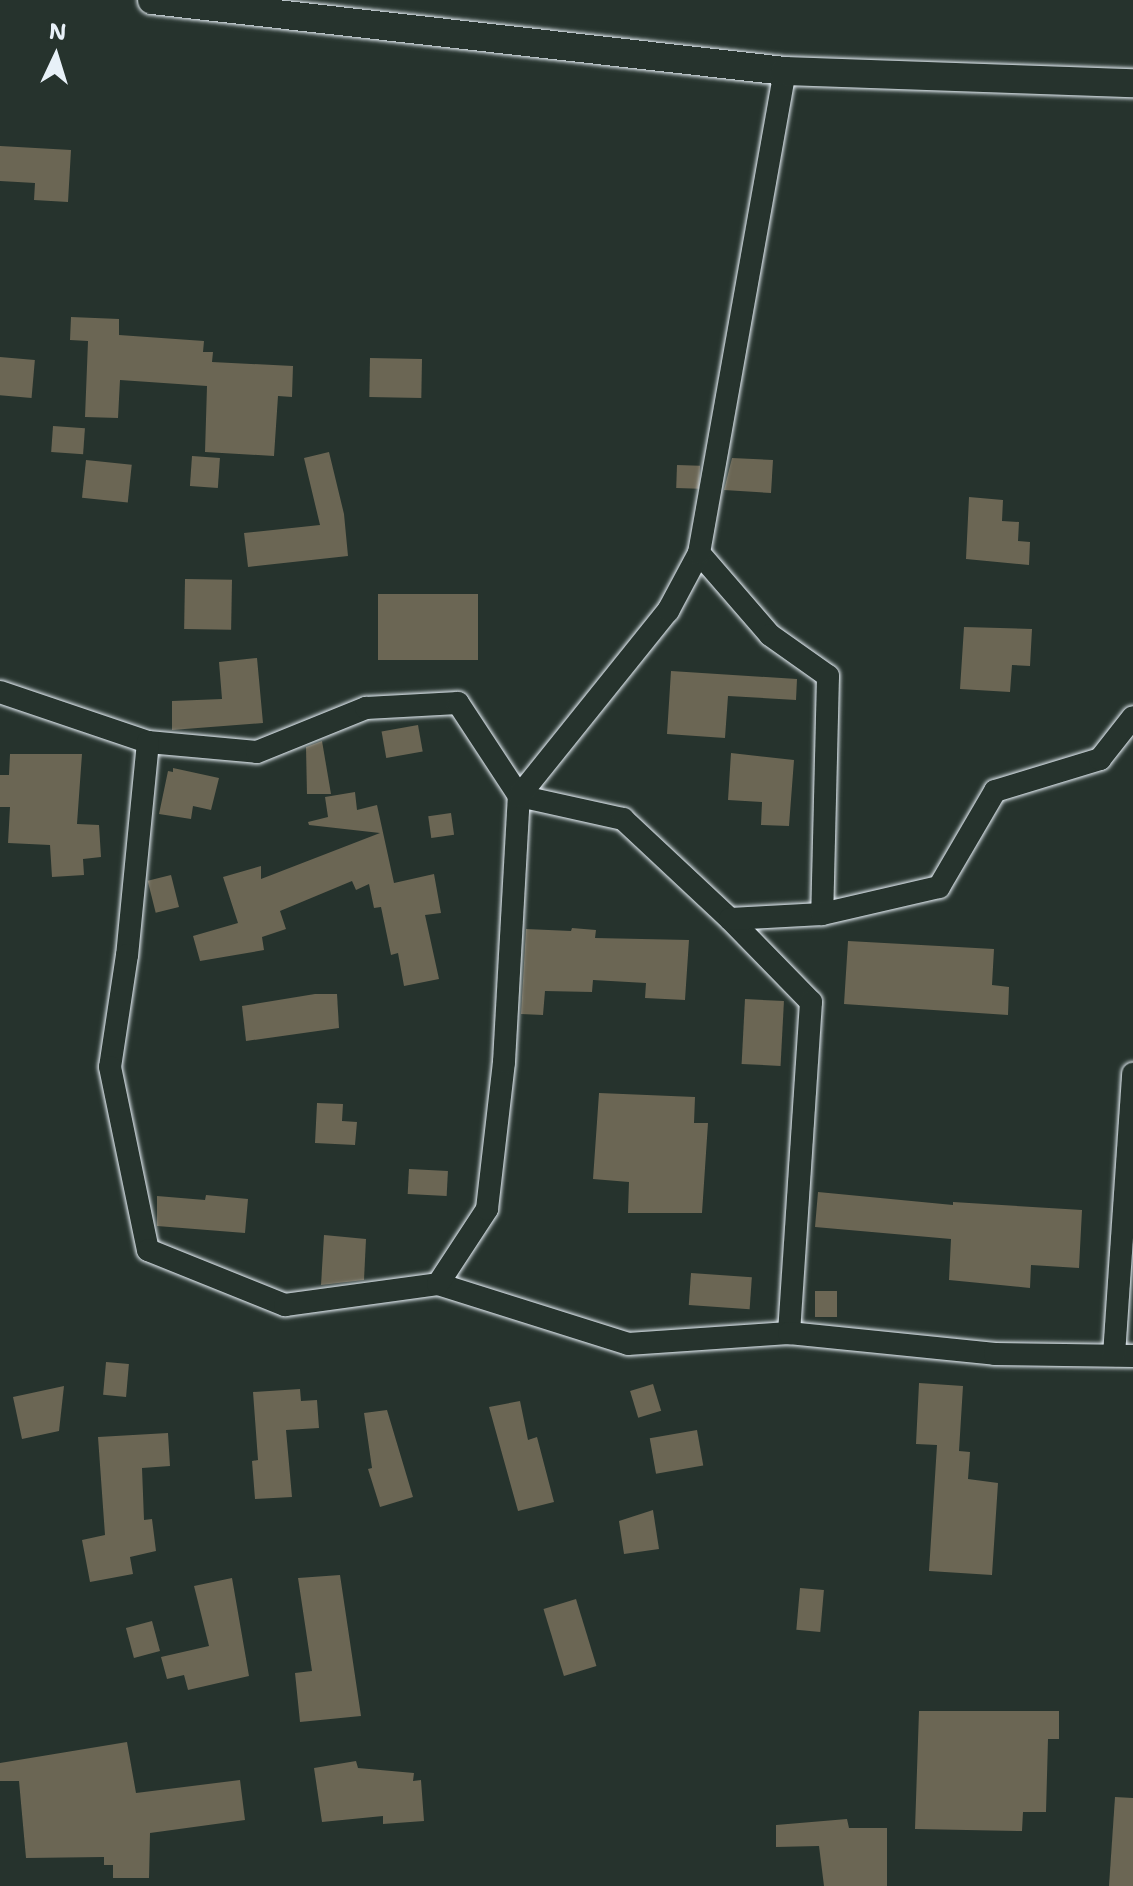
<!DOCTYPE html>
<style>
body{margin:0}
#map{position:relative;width:1133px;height:1886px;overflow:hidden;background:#26332d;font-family:"Shantell Sans",sans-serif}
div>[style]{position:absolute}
.building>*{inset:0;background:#6b6654;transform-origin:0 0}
.roads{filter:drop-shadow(0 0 2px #e8f1f8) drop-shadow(0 0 2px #e8f1f8)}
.minor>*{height:22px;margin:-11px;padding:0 11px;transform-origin:11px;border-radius:11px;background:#26332d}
.tertiary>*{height:28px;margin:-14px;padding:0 14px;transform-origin:14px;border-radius:14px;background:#26332d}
span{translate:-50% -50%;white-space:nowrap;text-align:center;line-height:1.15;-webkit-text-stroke:8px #26332d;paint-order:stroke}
.north{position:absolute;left:16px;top:16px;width:80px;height:80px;-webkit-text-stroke:6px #26332d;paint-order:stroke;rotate:4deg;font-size:22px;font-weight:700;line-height:32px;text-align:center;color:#e8f1f8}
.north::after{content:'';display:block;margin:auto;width:28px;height:36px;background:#e8f1f8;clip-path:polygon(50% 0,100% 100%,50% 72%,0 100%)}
</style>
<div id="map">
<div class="building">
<i style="clip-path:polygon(0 146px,71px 150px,68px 202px,34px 200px,35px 183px,0 181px)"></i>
<i style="clip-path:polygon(71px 317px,119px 319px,119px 335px,204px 341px,203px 352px,213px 352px,212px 362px,293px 366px,292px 397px,278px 396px,274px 456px,205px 452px,207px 386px,120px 380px,118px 418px,85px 417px,88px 341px,70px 340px)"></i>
<i style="left:0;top:357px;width:35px;height:38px;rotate:5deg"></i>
<i style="left:370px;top:358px;width:52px;height:39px;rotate:1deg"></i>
<i style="left:53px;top:426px;width:32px;height:26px;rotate:4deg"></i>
<i style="clip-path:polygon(329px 452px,344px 514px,348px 556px,248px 567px,244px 533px,320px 525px,304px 458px)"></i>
<i style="left:192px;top:456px;width:28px;height:30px;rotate:4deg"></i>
<i style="clip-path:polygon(732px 458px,773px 460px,771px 493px,724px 490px)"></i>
<i style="left:86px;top:460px;width:46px;height:38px;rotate:6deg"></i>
<i style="left:677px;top:465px;width:23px;height:23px;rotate:2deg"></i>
<i style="clip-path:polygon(969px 497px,1003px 500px,1002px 521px,1019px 522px,1018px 541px,1030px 542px,1029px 565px,966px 559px)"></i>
<i style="left:185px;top:579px;width:47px;height:50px;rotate:1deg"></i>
<i style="left:378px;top:594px;width:100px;height:66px"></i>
<i style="clip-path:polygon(964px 627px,1032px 629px,1030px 666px,1012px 665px,1010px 692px,960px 689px)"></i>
<i style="clip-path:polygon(257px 658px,263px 723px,172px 730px,172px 701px,222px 699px,219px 662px)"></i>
<i style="clip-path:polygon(671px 671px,797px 679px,796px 700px,728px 696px,725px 738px,667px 734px)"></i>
<i style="left:418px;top:725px;width:27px;height:37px;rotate:80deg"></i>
<i style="clip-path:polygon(322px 741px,331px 794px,307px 794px,306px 747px)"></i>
<i style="clip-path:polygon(731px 753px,794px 760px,789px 826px,761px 825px,762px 802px,728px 800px)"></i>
<i style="clip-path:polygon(10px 754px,82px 754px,77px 824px,99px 825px,101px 857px,83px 859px,84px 875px,52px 877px,50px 845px,8px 843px,10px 807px,0 807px,0 775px,9px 775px)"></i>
<i style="clip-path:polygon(173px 768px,219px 778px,211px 810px,193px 806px,191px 819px,159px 814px,168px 771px,173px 772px)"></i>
<i style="clip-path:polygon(355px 792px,357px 810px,377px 805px,394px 883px,434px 874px,441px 913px,425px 915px,439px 979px,404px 986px,398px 953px,391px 955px,381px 907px,374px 908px,369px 884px,356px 890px,352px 881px,280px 911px,286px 929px,262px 937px,264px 950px,200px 961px,193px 936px,238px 923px,223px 877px,261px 866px,261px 879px,380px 833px,309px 825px,308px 822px,328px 817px,325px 797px)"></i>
<i style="left:451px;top:813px;width:22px;height:23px;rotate:82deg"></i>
<i style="left:171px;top:875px;width:33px;height:24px;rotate:76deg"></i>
<i style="clip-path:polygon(572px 928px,596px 930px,595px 938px,689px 940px,685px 1000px,645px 998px,646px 983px,593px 980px,592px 992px,545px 991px,543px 1015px,521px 1014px,526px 929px,571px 931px)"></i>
<i style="clip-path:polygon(848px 941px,994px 949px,992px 985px,1009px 987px,1008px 1015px,844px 1004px)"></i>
<i style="clip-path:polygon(315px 994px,337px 994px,339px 1028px,246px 1041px,242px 1006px)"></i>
<i style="left:745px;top:999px;width:39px;height:65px;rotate:3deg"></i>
<i style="clip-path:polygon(599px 1093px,695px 1097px,694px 1123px,708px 1123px,702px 1213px,628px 1213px,629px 1182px,593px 1179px)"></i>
<i style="clip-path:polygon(317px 1103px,343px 1104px,342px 1121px,357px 1122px,355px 1145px,315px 1143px)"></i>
<i style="left:409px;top:1169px;width:39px;height:25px;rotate:3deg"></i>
<i style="clip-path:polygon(818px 1192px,953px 1205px,953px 1202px,1082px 1210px,1079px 1268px,1031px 1265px,1030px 1288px,949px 1280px,951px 1239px,815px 1227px)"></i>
<i style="clip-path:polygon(206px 1195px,248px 1199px,245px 1233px,157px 1226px,157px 1196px,205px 1200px)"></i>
<i style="clip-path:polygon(324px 1235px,366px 1239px,364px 1280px,321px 1285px)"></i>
<i style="left:691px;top:1273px;width:61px;height:32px;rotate:4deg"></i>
<i style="left:815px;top:1291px;width:22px;height:26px"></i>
<i style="left:106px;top:1362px;width:23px;height:33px;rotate:5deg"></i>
<i style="clip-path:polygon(919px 1383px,963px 1386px,959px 1451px,970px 1452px,968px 1479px,998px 1483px,992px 1575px,929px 1571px,937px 1445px,916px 1444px)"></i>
<i style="left:653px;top:1384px;width:28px;height:24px;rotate:73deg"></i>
<i style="clip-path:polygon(64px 1386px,59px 1431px,22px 1439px,13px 1397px)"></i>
<i style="clip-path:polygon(300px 1389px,301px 1401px,317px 1400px,319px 1428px,286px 1430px,292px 1497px,255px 1499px,252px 1461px,258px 1460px,253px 1392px)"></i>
<i style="clip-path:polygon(520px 1401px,528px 1440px,537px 1437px,554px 1502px,518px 1511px,489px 1407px)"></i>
<i style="clip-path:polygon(387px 1410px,413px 1497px,380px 1507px,368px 1469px,372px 1468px,364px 1413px)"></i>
<i style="left:697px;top:1430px;width:36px;height:48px;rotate:80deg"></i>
<i style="clip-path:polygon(168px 1433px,170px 1466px,142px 1468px,144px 1520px,152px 1519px,156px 1551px,130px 1557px,133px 1574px,90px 1582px,82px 1540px,105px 1535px,98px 1437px)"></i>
<i style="clip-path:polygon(653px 1510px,659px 1549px,624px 1554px,619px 1521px)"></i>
<i style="clip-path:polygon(340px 1575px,361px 1716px,300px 1722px,295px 1673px,312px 1671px,298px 1578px)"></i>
<i style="clip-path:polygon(232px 1578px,249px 1676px,188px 1690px,184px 1675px,167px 1679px,161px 1657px,209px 1646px,194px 1586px)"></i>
<i style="left:800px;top:1588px;width:24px;height:42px;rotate:5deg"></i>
<i style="left:576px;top:1599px;width:70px;height:34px;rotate:73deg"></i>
<i style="left:152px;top:1621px;width:31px;height:27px;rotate:75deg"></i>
<i style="clip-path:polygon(919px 1711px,1059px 1711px,1059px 1739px,1048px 1739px,1046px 1812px,1023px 1812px,1022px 1831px,915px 1829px)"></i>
<i style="clip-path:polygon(127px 1742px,136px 1793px,240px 1780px,245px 1820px,150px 1833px,149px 1878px,113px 1878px,113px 1865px,104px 1865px,104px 1857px,26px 1858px,19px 1781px,0 1781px,0 1763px)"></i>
<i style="clip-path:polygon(356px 1761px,358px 1768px,414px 1773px,413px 1781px,421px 1780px,424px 1821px,383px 1824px,383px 1816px,322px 1822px,314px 1768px)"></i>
<i style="clip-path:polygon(1115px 1797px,1133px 1798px,1133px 1886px,1109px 1886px)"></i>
<i style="clip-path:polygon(847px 1819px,849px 1828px,887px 1828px,887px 1886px,824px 1886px,819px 1846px,776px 1847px,776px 1825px)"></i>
</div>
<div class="roads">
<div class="minor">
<i style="left:699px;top:553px;width:108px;rotate:49.1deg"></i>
<i style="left:770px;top:635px;width:71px;rotate:35.3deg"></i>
<i style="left:828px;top:676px;width:238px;rotate:91.4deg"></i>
<i style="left:0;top:692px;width:156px;rotate:18.7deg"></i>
<i style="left:148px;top:742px;width:109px;rotate:5.2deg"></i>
<i style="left:257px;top:752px;width:118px;rotate:-22deg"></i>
<i style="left:366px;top:708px;width:92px;rotate:-3.1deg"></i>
<i style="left:458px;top:703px;width:111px;rotate:56.7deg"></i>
<i style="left:519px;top:796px;width:107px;rotate:12.5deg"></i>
<i style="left:623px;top:819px;width:146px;rotate:43.1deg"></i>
<i style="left:730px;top:919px;width:116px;rotate:45.7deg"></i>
<i style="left:811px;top:1002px;width:332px;rotate:93.8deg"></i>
<i style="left:148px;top:742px;width:214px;rotate:95.6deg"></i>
<i style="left:127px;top:955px;width:113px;rotate:98.6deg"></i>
<i style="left:110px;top:1067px;width:187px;rotate:78.3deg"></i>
<i style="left:148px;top:1250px;width:148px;rotate:21.9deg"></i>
<i style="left:285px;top:1305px;width:154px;rotate:-7.8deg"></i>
<i style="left:438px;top:1284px;width:199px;rotate:17.5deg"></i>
<i style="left:628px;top:1344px;width:161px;rotate:-3.9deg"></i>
<i style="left:789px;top:1333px;width:207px;rotate:5.8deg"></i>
<i style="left:995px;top:1354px;width:138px;rotate:0.8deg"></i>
<i style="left:730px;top:919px;width:92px;rotate:-3.1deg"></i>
<i style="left:822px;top:914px;width:120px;rotate:-13deg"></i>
<i style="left:939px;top:887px;width:111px;rotate:-59.7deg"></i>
<i style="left:995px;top:791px;width:110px;rotate:-16.9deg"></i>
<i style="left:1100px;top:759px;width:53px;rotate:-51.8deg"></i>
<i style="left:438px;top:1284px;width:90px;rotate:-56.8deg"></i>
<i style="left:487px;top:1209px;width:148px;rotate:-83.4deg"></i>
<i style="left:504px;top:1062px;width:266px;rotate:-86.8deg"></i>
<i style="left:519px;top:796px;width:238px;rotate:-51.2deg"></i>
<i style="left:668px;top:611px;width:66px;rotate:-61.9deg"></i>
<i style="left:699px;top:553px;width:490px;rotate:-79.9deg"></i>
<i style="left:1114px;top:1355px;width:282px;rotate:-86.1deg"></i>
</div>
<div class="tertiary">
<i style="left:152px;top:0;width:637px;rotate:6.4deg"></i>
<i style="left:785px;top:71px;width:348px;rotate:2deg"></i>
</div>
</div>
<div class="north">N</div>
</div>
